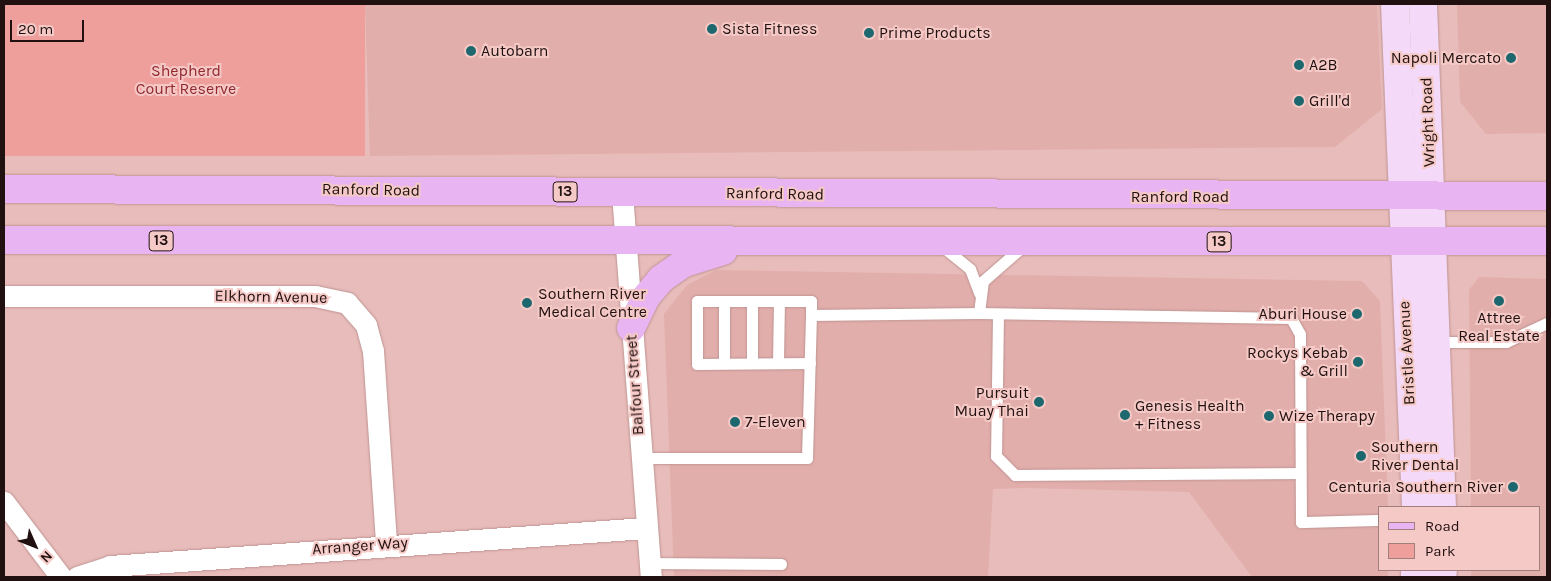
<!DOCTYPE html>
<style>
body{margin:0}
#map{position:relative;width:1551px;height:581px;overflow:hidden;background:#e8bcba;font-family:Karla,sans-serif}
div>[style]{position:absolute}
.built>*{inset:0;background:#e2aeab}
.green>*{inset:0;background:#ee9f9c;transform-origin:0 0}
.roads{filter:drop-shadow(0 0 1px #be9492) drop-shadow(0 0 1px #be9492)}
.lane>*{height:11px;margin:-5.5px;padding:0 5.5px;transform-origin:5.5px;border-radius:5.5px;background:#fff}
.street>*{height:21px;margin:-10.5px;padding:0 10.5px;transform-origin:10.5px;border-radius:10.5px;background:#fff}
.secondary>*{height:28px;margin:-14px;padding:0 14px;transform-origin:14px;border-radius:14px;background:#f4daf8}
.primary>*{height:28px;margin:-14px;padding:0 14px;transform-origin:14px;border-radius:14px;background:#e9b4f2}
.dots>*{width:14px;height:14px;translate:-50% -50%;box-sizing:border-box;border:2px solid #f5c9c6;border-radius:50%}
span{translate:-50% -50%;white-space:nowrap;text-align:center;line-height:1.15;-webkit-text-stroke:4px #f5c9c6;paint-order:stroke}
.shield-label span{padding:1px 4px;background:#f5c9c6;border:1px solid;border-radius:4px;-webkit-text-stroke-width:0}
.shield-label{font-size:15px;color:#201110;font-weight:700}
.poi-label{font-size:16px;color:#201110}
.left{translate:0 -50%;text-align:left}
.right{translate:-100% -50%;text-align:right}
.park-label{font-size:16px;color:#912a30}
.street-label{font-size:16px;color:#201110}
.frame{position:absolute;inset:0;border:5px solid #201110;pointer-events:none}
.legend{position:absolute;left:1378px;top:506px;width:162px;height:65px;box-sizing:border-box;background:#f5c9c6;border:1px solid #a07f7d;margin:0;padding:6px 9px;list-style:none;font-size:15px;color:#201110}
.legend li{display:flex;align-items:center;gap:10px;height:25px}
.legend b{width:25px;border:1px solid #a07f7d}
.north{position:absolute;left:10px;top:521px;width:50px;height:50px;-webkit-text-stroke:4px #f5c9c6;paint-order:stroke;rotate:134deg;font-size:14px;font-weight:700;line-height:20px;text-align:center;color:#201110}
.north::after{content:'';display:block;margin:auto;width:18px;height:22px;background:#201110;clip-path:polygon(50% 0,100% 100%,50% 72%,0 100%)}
.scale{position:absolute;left:10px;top:20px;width:74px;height:22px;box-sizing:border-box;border:2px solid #201110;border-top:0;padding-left:6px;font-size:15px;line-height:18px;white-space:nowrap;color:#201110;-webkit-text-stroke:4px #f5c9c6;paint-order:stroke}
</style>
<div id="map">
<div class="built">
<i style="clip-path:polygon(365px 4px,1377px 4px,1382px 109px,1335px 147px,370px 156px)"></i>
<i style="clip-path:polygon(1457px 4px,1547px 4px,1547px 133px,1486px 134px,1460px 102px)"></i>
<i style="clip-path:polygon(716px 270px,1362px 281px,1380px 301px,1388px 507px,1380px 507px,1380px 570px,1388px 570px,1388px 577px,1252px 577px,1189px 492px,1027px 488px,993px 489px,988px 577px,674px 577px,664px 314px,687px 285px)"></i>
<i style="clip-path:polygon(1479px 277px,1547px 279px,1547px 577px,1471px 577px,1471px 570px,1540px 570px,1540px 507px,1471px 507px,1469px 290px)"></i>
</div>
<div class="green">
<i style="left:4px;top:4px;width:361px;height:152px"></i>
</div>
<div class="roads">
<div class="lane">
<i style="left:943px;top:247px;width:35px;rotate:39deg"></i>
<i style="left:970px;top:269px;width:26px;rotate:69deg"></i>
<i style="left:724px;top:301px;width:62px;rotate:90deg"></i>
<i style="left:752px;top:301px;width:62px;rotate:90deg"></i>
<i style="left:979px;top:313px;width:312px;rotate:0.9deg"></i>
<i style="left:1291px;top:318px;width:18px;rotate:61deg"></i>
<i style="left:1300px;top:334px;width:188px;rotate:89.7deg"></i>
<i style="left:1301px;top:522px;width:79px;rotate:-1.5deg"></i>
<i style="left:998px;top:314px;width:142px;rotate:90.8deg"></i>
<i style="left:996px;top:456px;width:27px;rotate:45deg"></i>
<i style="left:1015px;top:475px;width:285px;rotate:-0.4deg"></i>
<i style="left:1437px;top:342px;width:69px"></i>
<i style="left:1506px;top:342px;width:45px;rotate:-24.9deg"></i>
<i style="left:778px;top:363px;width:62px;rotate:-89.1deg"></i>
<i style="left:810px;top:363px;width:113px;rotate:179.5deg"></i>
<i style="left:697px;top:364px;width:63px;rotate:-90deg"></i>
<i style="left:697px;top:301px;width:114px"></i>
<i style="left:811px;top:301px;width:14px;rotate:90deg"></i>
<i style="left:641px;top:458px;width:166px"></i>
<i style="left:807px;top:458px;width:143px;rotate:-88.4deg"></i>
<i style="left:811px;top:315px;width:168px;rotate:-0.7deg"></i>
<i style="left:979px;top:313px;width:32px;rotate:-83deg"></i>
<i style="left:983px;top:281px;width:52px;rotate:-41.1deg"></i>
<i style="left:650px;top:563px;width:131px;rotate:0.4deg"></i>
</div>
<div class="street">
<i style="left:622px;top:193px;width:385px;rotate:85.7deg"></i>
<i style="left:4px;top:296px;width:311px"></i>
<i style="left:315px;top:296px;width:33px;rotate:12deg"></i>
<i style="left:347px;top:303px;width:29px;rotate:49deg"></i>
<i style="left:366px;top:325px;width:27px;rotate:75deg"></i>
<i style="left:373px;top:351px;width:193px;rotate:86.1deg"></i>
<i style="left:4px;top:502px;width:94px;rotate:52.8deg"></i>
<i style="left:77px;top:577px;width:35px;rotate:-18deg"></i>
<i style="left:110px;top:566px;width:537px;rotate:-4.06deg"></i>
</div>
<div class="secondary">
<i style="left:1395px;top:4px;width:503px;rotate:87.61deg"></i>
<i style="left:1423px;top:4px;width:503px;rotate:87.84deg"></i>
<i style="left:1415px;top:570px;width:7px;rotate:90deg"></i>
<i style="left:1442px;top:577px;width:7px;rotate:-82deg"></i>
</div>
<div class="primary">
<i style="left:4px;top:189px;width:1543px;rotate:0.26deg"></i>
<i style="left:4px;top:240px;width:1543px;rotate:0.04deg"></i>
<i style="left:631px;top:328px;width:34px;rotate:-64deg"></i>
<i style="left:646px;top:297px;width:23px;rotate:-50deg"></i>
<i style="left:661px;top:279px;width:28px;rotate:-35deg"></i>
<i style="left:684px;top:263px;width:41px;rotate:-17.1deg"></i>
</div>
</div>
<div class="dots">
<i style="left:712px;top:29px;background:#1c686e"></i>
<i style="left:869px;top:33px;background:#1c686e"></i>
<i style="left:471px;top:51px;background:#1c686e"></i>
<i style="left:1511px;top:58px;background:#1c686e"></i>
<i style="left:1299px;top:65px;background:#1c686e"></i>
<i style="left:1299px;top:101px;background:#1c686e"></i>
<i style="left:1499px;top:301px;background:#1c686e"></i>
<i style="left:527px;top:303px;background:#1c686e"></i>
<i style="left:1357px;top:314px;background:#1c686e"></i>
<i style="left:1358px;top:362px;background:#1c686e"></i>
<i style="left:1039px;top:402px;background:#1c686e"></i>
<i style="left:1125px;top:415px;background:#1c686e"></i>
<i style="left:1269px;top:416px;background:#1c686e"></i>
<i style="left:735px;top:422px;background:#1c686e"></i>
<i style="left:1361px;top:456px;background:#1c686e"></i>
<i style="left:1513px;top:487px;background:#1c686e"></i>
</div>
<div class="shield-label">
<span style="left:565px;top:192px">13</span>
<span style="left:161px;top:241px">13</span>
<span style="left:1219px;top:242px">13</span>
</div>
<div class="poi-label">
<span class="left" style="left:722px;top:29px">Sista Fitness</span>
<span class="left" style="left:879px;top:33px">Prime Products</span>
<span class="left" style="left:481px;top:51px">Autobarn</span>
<span class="right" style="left:1501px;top:58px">Napoli Mercato</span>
<span class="left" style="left:1309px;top:65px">A2B</span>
<span class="left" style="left:1309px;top:101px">Grill'd</span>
<span class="left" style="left:538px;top:303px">Southern River<br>Medical Centre</span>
<span class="right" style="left:1347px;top:314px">Aburi House</span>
<span style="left:1499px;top:327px">Attree<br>Real Estate</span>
<span class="right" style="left:1348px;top:362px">Rockys Kebab<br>&amp; Grill</span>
<span class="right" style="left:1029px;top:402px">Pursuit<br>Muay Thai</span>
<span class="left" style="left:1135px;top:415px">Genesis Health<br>+ Fitness</span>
<span class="left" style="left:1279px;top:416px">Wize Therapy</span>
<span class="left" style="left:745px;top:422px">7-Eleven</span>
<span class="left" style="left:1371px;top:456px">Southern<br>River Dental</span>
<span class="right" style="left:1503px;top:487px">Centuria Southern River</span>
</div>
<div class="park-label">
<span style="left:186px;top:80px">Shepherd<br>Court Reserve</span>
</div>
<div class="street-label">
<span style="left:1428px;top:122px;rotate:-92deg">Wright Road</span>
<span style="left:371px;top:190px;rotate:1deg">Ranford Road</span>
<span style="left:775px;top:194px;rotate:1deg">Ranford Road</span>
<span style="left:1180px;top:197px">Ranford Road</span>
<span style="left:271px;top:297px;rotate:1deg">Elkhorn Avenue</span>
<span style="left:1407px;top:353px;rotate:-93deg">Bristle Avenue</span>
<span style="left:635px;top:385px;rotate:-94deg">Balfour Street</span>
<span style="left:360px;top:546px;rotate:-4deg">Arranger Way</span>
</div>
<div class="frame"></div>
<ul class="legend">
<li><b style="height:6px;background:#e9b4f2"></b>Road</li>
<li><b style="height:14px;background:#ee9f9c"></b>Park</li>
</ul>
<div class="north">N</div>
<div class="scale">20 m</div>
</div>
